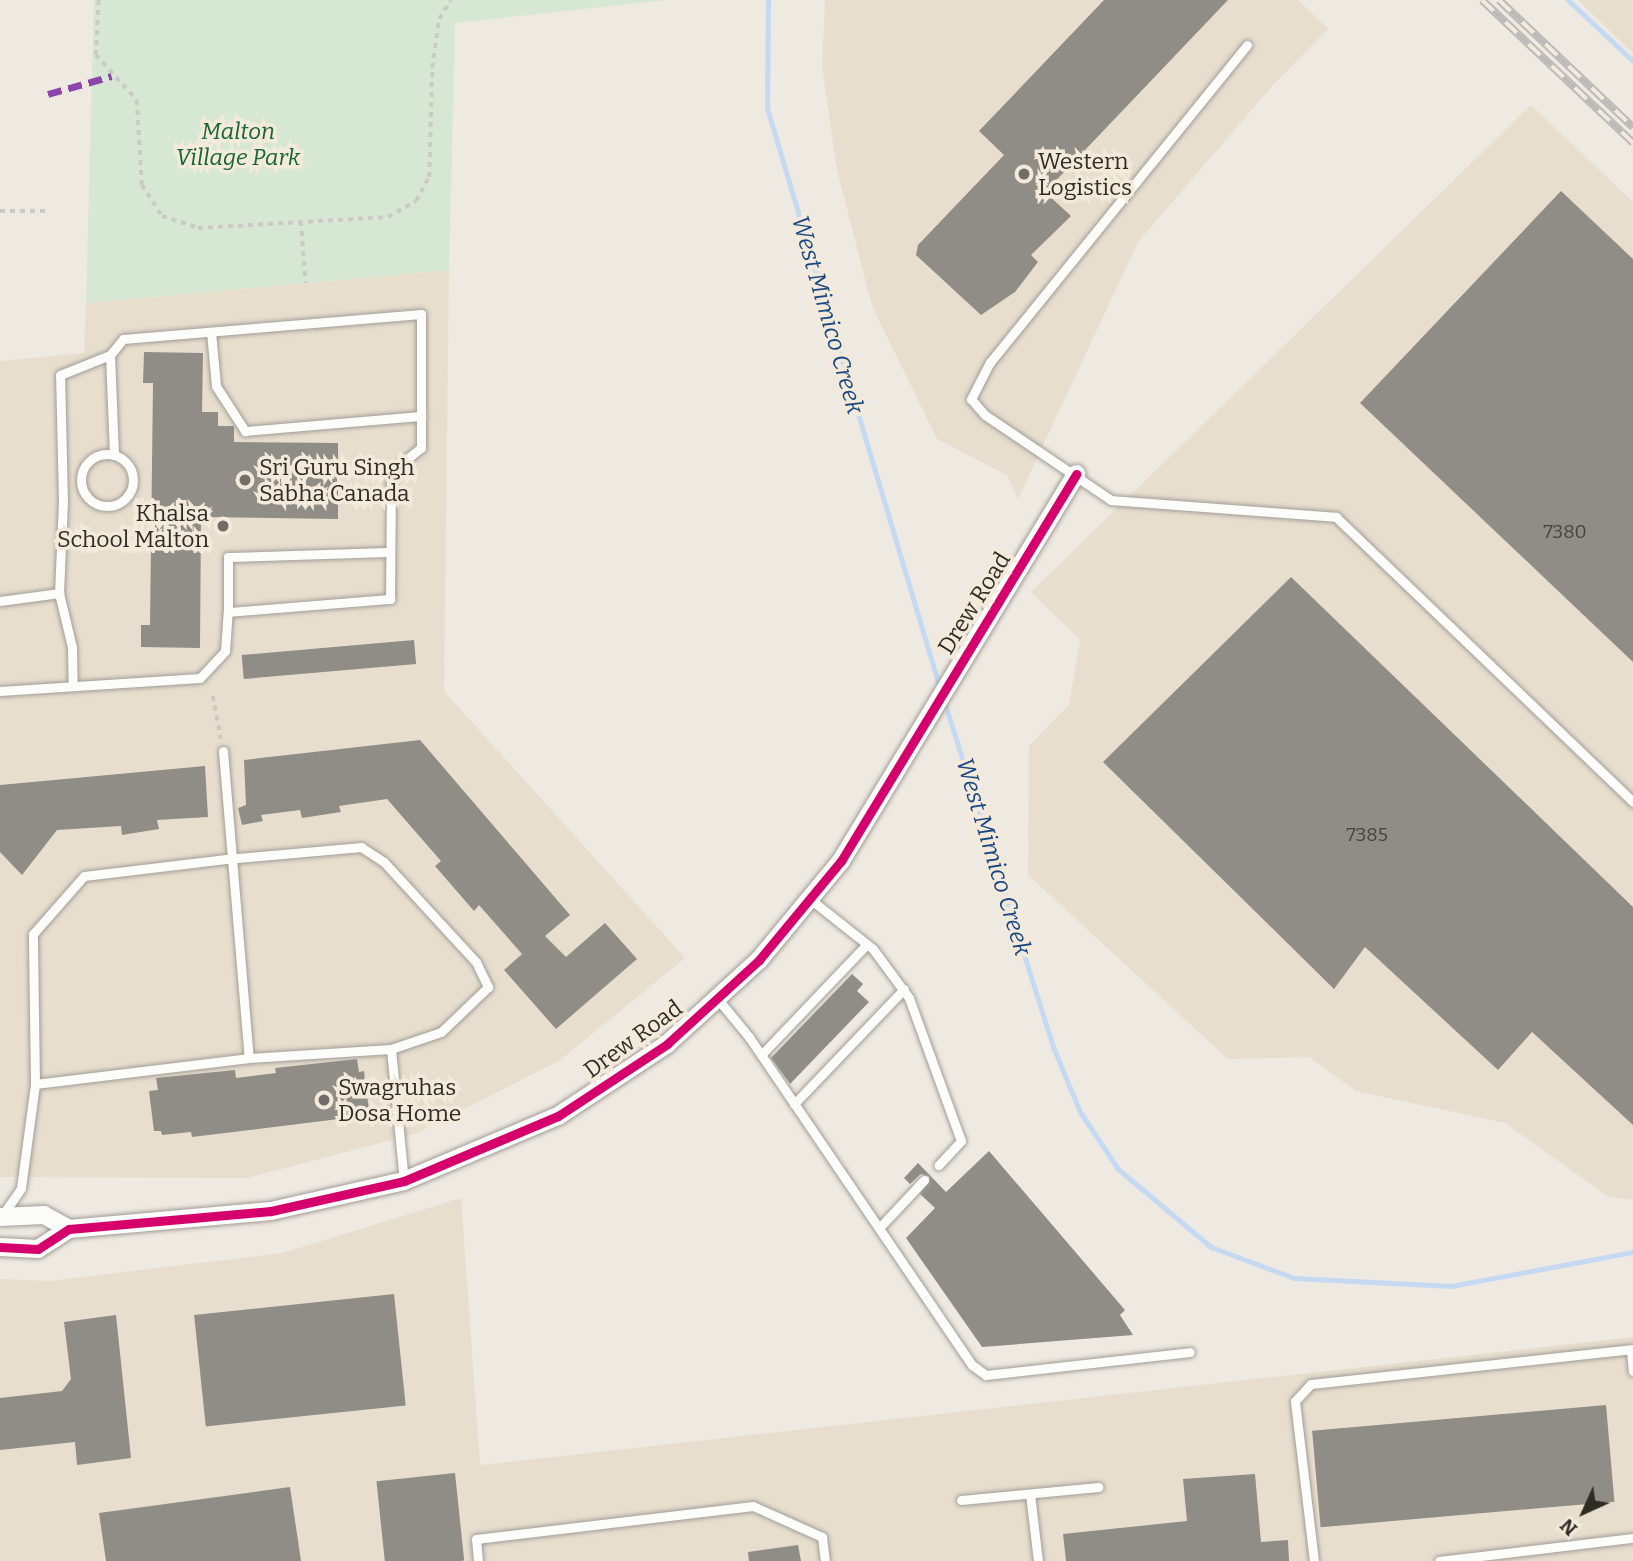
<!DOCTYPE html>
<style>
body{margin:0}
#map{position:relative;width:1633px;height:1561px;overflow:hidden;background:#eee9e1;font-family:Bitter,serif}
div>[style]{position:absolute}
.built>*{inset:0;background:#e7dece}
.green>*{inset:0;background:#d6e7d4}
.stream>*{height:5px;margin:-2.5px;padding:0 2.5px;transform-origin:2.5px;border-radius:2.5px;background:#c5d9f3}
.building>*{inset:0;background:#908d87;transform-origin:0 0}
.path>*{height:3.5px;margin-top:-1.75px;transform-origin:0;background:repeating-linear-gradient(90deg,#cbcac7 0 5px,transparent 0 10px)}
.roads{filter:drop-shadow(0 0 2px #a19d97) drop-shadow(0 0 2px #a19d97)}
.service>*{height:9px;margin:-4.5px;padding:0 4.5px;transform-origin:4.5px;border-radius:4.5px;background:#fcfcfa}
.service>.ring{margin:-4.5px;padding:0;box-sizing:content-box;background:none;border:9px solid #fcfcfa;border-radius:50%}
.minor>*{height:18px;margin:-9px;padding:0 9px;transform-origin:9px;border-radius:9px;background:#fcfcfa}
.rail>*{height:8px;margin-top:-4px;transform-origin:0;background:repeating-linear-gradient(90deg,#f4eadb 0 16px,#bcbab8 0 32px);box-sizing:border-box;border-block:2px solid #bcbab8}
.quiet>*{height:7px;margin-top:-3.5px;transform-origin:0;background:repeating-linear-gradient(90deg,#8e44ad 0 14px,transparent 0 21px)}
.cycleway>*{height:9px;margin:-4.5px;padding:0 4.5px;transform-origin:4.5px;border-radius:4.5px;background:#d6006c}
.dots>*{width:19px;height:19px;translate:-50% -50%;box-sizing:border-box;border:4px solid #f4eadb;border-radius:50%}
span{translate:-50% -50%;white-space:nowrap;text-align:center;line-height:1.15;-webkit-text-stroke:7px #f4eadb;paint-order:stroke}
.number-label{font-size:19px;color:#47443e}
.number-label span{-webkit-text-stroke-width:0}
.park-label{font-size:23px;color:#146632;font-style:italic}
.poi-label{font-size:23px;color:#2f2c26}
.left{translate:0 -50%;text-align:left}
.right{translate:-100% -50%;text-align:right}
.street-label{font-size:23px;color:#2f2c26}
.water-label{font-size:24px;color:#194884;font-style:italic}
.north{position:absolute;left:1549px;top:1477px;width:70px;height:70px;-webkit-text-stroke:5px #f4eadb;paint-order:stroke;rotate:225deg;font-size:19px;font-weight:700;line-height:28px;text-align:center;color:#2f2c26}
.north::after{content:'';display:block;margin:auto;width:24px;height:32px;background:#2f2c26;clip-path:polygon(50% 0,100% 100%,50% 72%,0 100%)}
</style>
<div id="map">
<div class="built">
<i style="clip-path:polygon(825px 0,1298px 0,1328px 29px,1273px 85px,1138px 242px,1018px 499px,1007px 475px,937px 439px,872px 306px,837px 170px,822px 65px)"></i>
<i style="clip-path:polygon(1578px 0,1633px 0,1633px 53px)"></i>
<i style="clip-path:polygon(1531px 105px,1633px 202px,1633px 1200px,1609px 1197px,1505px 1123px,1356px 1091px,1309px 1057px,1228px 1059px,1028px 875px,1029px 746px,1069px 705px,1080px 640px,1031px 592px)"></i>
<i style="clip-path:polygon(449px 270px,444px 691px,685px 958px,559px 1061px,417px 1133px,247px 1178px,0 1177px,0 361px,84px 353px,86px 303px)"></i>
<i style="clip-path:polygon(461px 1198px,480px 1465px,1633px 1337px,1633px 1561px,0 1561px,0 1279px,49px 1281px,283px 1253px)"></i>
</div>
<div class="green">
<i style="clip-path:polygon(94px 0,666px 0,455px 23px,449px 270px,86px 303px)"></i>
</div>
<div class="stream">
<i style="left:768px;top:0;width:108px;rotate:90.5deg"></i>
<i style="left:767px;top:108px;width:606px;rotate:73.42deg"></i>
<i style="left:1568px;top:0;width:89px;rotate:43.2deg"></i>
<i style="left:944px;top:701px;width:363px;rotate:72.5deg"></i>
<i style="left:1053px;top:1047px;width:70px;rotate:67.4deg"></i>
<i style="left:1080px;top:1112px;width:69px;rotate:56.3deg"></i>
<i style="left:1118px;top:1169px;width:121px;rotate:40deg"></i>
<i style="left:1211px;top:1247px;width:89px;rotate:20.5deg"></i>
<i style="left:1294px;top:1278px;width:157px;rotate:2.9deg"></i>
<i style="left:1451px;top:1286px;width:185px;rotate:-10.6deg"></i>
</div>
<div class="building">
<i style="clip-path:polygon(1104px 0,1228px 0,1045px 192px,1071px 216px,1031px 255px,1038px 262px,1015px 292px,981px 315px,916px 255px,918px 245px,1004px 155px,979px 131px)"></i>
<i style="clip-path:polygon(1561px 191px,1633px 259px,1633px 662px,1360px 403px)"></i>
<i style="clip-path:polygon(144px 352px,203px 353px,202px 412px,218px 412px,218px 426px,234px 426px,234px 442px,338px 443px,338px 519px,201px 517px,200px 648px,141px 647px,141px 625px,150px 625px,153px 383px,143px 383px)"></i>
<i style="clip-path:polygon(1291px 577px,1633px 907px,1633px 1125px,1532px 1032px,1498px 1070px,1365px 947px,1334px 989px,1103px 762px)"></i>
<i style="left:414px;top:640px;width:24px;height:173px;rotate:85deg"></i>
<i style="clip-path:polygon(420px 740px,570px 915px,545px 936px,566px 957px,605px 923px,637px 959px,556px 1029px,504px 970px,522px 954px,479px 905px,474px 911px,435px 866px,441px 861px,387px 799px,339px 806px,341px 812px,302px 818px,300px 810px,261px 815px,263px 821px,242px 825px,238px 808px,246px 805px,244px 760px)"></i>
<i style="clip-path:polygon(205px 766px,208px 817px,157px 820px,159px 829px,122px 835px,121px 826px,57px 830px,22px 875px,0 852px,0 785px)"></i>
<i style="clip-path:polygon(852px 974px,863px 984px,857px 991px,869px 1002px,790px 1084px,771px 1058px)"></i>
<i style="clip-path:polygon(357px 1059px,359px 1072px,364px 1071px,369px 1110px,363px 1111px,363px 1116px,192px 1137px,191px 1132px,162px 1135px,161px 1131px,154px 1131px,149px 1091px,158px 1090px,156px 1078px,235px 1070px,236px 1078px,276px 1073px,275px 1068px)"></i>
<i style="clip-path:polygon(989px 1151px,1125px 1310px,1120px 1315px,1133px 1335px,982px 1347px,906px 1238px,935px 1208px,920px 1194px,930px 1177px,921px 1174px,910px 1184px,904px 1178px,918px 1163px,946px 1192px)"></i>
<i style="left:394px;top:1294px;width:112px;height:201px;rotate:84deg"></i>
<i style="clip-path:polygon(116px 1315px,131px 1458px,77px 1465px,75px 1442px,0 1450px,0 1398px,62px 1391px,71px 1379px,64px 1322px)"></i>
<i style="left:1606px;top:1405px;width:97px;height:295px;rotate:85deg"></i>
<i style="left:455px;top:1473px;width:88px;height:79px;rotate:84deg"></i>
<i style="clip-path:polygon(1255px 1474px,1261px 1542px,1288px 1540px,1289px 1561px,1066px 1561px,1063px 1534px,1187px 1521px,1183px 1479px)"></i>
<i style="clip-path:polygon(290px 1487px,301px 1561px,106px 1561px,99px 1513px)"></i>
<i style="clip-path:polygon(798px 1545px,801px 1561px,749px 1561px,748px 1552px)"></i>
</div>
<div class="path">
<i style="left:99px;top:0;width:55px;rotate:93.1deg"></i>
<i style="left:96px;top:55px;width:61px;rotate:47.7deg"></i>
<i style="left:137px;top:100px;width:85px;rotate:86.6deg"></i>
<i style="left:142px;top:185px;width:37px;rotate:57deg"></i>
<i style="left:162px;top:216px;width:38px;rotate:18deg"></i>
<i style="left:198px;top:228px;width:190px;rotate:-3.3deg"></i>
<i style="left:388px;top:217px;width:32px;rotate:-30deg"></i>
<i style="left:416px;top:201px;width:27px;rotate:-62deg"></i>
<i style="left:429px;top:177px;width:109px;rotate:-88.4deg"></i>
<i style="left:432px;top:68px;width:49px;rotate:-81.9deg"></i>
<i style="left:439px;top:19px;width:22px;rotate:-58deg"></i>
<i style="left:0;top:211px;width:47px"></i>
<i style="left:301px;top:221px;width:62px;rotate:85.4deg"></i>
<i style="left:213px;top:696px;width:44px;rotate:79.5deg"></i>
</div>
<div class="roads">
<div class="service">
<i style="left:1247px;top:45px;width:408px;rotate:129deg"></i>
<i style="left:990px;top:362px;width:42px;rotate:117.2deg"></i>
<i style="left:971px;top:399px;width:21px;rotate:49deg"></i>
<i style="left:985px;top:415px;width:152px;rotate:34deg"></i>
<i style="left:1111px;top:500px;width:226px;rotate:4.3deg"></i>
<i style="left:1336px;top:517px;width:412px;rotate:43.8deg"></i>
<i style="left:211px;top:332px;width:54px;rotate:84.7deg"></i>
<i style="left:216px;top:386px;width:54px;rotate:57.2deg"></i>
<i style="left:245px;top:431px;width:177px;rotate:-4.9deg"></i>
<i class="ring" style="left:81px;top:454px;width:43px;height:43px"></i>
<i style="left:59px;top:593px;width:56px;rotate:76.5deg"></i>
<i style="left:72px;top:647px;width:39px;rotate:89deg"></i>
<i style="left:0;top:601px;width:60px;rotate:-7.7deg"></i>
<i style="left:59px;top:593px;width:90px;rotate:-87.5deg"></i>
<i style="left:63px;top:503px;width:128px;rotate:-91.3deg"></i>
<i style="left:60px;top:375px;width:54px;rotate:-21.8deg"></i>
<i style="left:110px;top:355px;width:100px;rotate:87.7deg"></i>
<i style="left:228px;top:612px;width:55px;rotate:-90deg"></i>
<i style="left:228px;top:557px;width:162px;rotate:-1.8deg"></i>
<i style="left:0;top:691px;width:200px;rotate:-3.7deg"></i>
<i style="left:200px;top:678px;width:37px;rotate:-47deg"></i>
<i style="left:225px;top:651px;width:39px;rotate:-86deg"></i>
<i style="left:228px;top:612px;width:163px;rotate:-4.6deg"></i>
<i style="left:390px;top:599px;width:127px;rotate:-89.5deg"></i>
<i style="left:391px;top:472px;width:38px;rotate:-39deg"></i>
<i style="left:421px;top:448px;width:134px;rotate:-90deg"></i>
<i style="left:421px;top:314px;width:299px;rotate:175.2deg"></i>
<i style="left:123px;top:339px;width:21px;rotate:129deg"></i>
<i style="left:223px;top:751px;width:308px;rotate:85.2deg"></i>
<i style="left:810px;top:899px;width:80px;rotate:38.4deg"></i>
<i style="left:873px;top:949px;width:61px;rotate:53.7deg"></i>
<i style="left:909px;top:998px;width:152px;rotate:70deg"></i>
<i style="left:961px;top:1141px;width:33px;rotate:133deg"></i>
<i style="left:717px;top:998px;width:50px;rotate:50.6deg"></i>
<i style="left:749px;top:1037px;width:397px;rotate:55.8deg"></i>
<i style="left:972px;top:1365px;width:17px;rotate:36deg"></i>
<i style="left:986px;top:1375px;width:205px;rotate:-6.4deg"></i>
<i style="left:761px;top:1055px;width:153px;rotate:-46.3deg"></i>
<i style="left:35px;top:1084px;width:150px;rotate:-90.8deg"></i>
<i style="left:33px;top:934px;width:77px;rotate:-48.7deg"></i>
<i style="left:84px;top:876px;width:143px;rotate:-6.8deg"></i>
<i style="left:226px;top:859px;width:136px;rotate:-5.1deg"></i>
<i style="left:361px;top:847px;width:27px;rotate:33deg"></i>
<i style="left:384px;top:862px;width:136px;rotate:47.4deg"></i>
<i style="left:476px;top:962px;width:28px;rotate:64deg"></i>
<i style="left:488px;top:987px;width:65px;rotate:136.2deg"></i>
<i style="left:441px;top:1032px;width:53px;rotate:161.2deg"></i>
<i style="left:794px;top:1104px;width:159px;rotate:-46.3deg"></i>
<i style="left:1px;top:1217px;width:35px;rotate:-55deg"></i>
<i style="left:21px;top:1188px;width:105px;rotate:-82.3deg"></i>
<i style="left:35px;top:1084px;width:216px;rotate:-6.9deg"></i>
<i style="left:249px;top:1058px;width:142px;rotate:-3.6deg"></i>
<i style="left:391px;top:1049px;width:133px;rotate:84.4deg"></i>
<i style="left:879px;top:1228px;width:66px;rotate:-46.8deg"></i>
<i style="left:1631px;top:1350px;width:21px;rotate:85deg"></i>
<i style="left:1030px;top:1494px;width:67px;rotate:83.2deg"></i>
<i style="left:961px;top:1500px;width:138px;rotate:-5.4deg"></i>
<i style="left:478px;top:1561px;width:22px;rotate:-95deg"></i>
<i style="left:476px;top:1539px;width:279px;rotate:-6.8deg"></i>
<i style="left:753px;top:1506px;width:76px;rotate:24.2deg"></i>
<i style="left:822px;top:1537px;width:24px;rotate:83deg"></i>
<i style="left:1314px;top:1561px;width:161px;rotate:-96.8deg"></i>
<i style="left:1295px;top:1401px;width:23px;rotate:-47deg"></i>
<i style="left:1311px;top:1384px;width:324px;rotate:-6.2deg"></i>
<i style="left:1439px;top:1561px;width:195px;rotate:-6.8deg"></i>
</div>
<div class="minor">
<i style="left:0;top:1217px;width:44px;rotate:-2.6deg"></i>
<i style="left:44px;top:1215px;width:29px;rotate:29deg"></i>
<i style="left:0;top:1247px;width:38px;rotate:3deg"></i>
<i style="left:38px;top:1249px;width:37px;rotate:-33deg"></i>
<i style="left:69px;top:1229px;width:203px;rotate:-5.1deg"></i>
<i style="left:271px;top:1211px;width:136px;rotate:-12.7deg"></i>
<i style="left:404px;top:1181px;width:167px;rotate:-22.9deg"></i>
<i style="left:558px;top:1116px;width:131px;rotate:-33.4deg"></i>
<i style="left:667px;top:1044px;width:125px;rotate:-42.4deg"></i>
<i style="left:759px;top:960px;width:129px;rotate:-50.4deg"></i>
<i style="left:841px;top:861px;width:453px;rotate:-58.7deg"></i>
</div>
</div>
<div class="rail">
<i style="left:1482px;top:0;width:208px;rotate:43.4deg"></i>
<i style="left:1499px;top:0;width:185px;rotate:43.5deg"></i>
</div>
<div class="quiet">
<i style="left:48px;top:94px;width:66px;rotate:-15.7deg"></i>
</div>
<div class="cycleway">
<i style="left:0;top:1247px;width:38px;rotate:3deg"></i>
<i style="left:38px;top:1249px;width:37px;rotate:-33deg"></i>
<i style="left:69px;top:1229px;width:203px;rotate:-5.1deg"></i>
<i style="left:271px;top:1211px;width:136px;rotate:-12.7deg"></i>
<i style="left:404px;top:1181px;width:167px;rotate:-22.9deg"></i>
<i style="left:558px;top:1116px;width:131px;rotate:-33.4deg"></i>
<i style="left:667px;top:1044px;width:125px;rotate:-42.4deg"></i>
<i style="left:759px;top:960px;width:129px;rotate:-50.4deg"></i>
<i style="left:841px;top:861px;width:453px;rotate:-58.7deg"></i>
</div>
<div class="dots">
<i style="left:1024px;top:174px;background:#726e67"></i>
<i style="left:245px;top:480px;background:#726e67"></i>
<i style="left:223px;top:526px;background:#726e67"></i>
<i style="left:324px;top:1100px;background:#726e67"></i>
</div>
<div class="number-label">
<span style="left:1565px;top:532px">7380</span>
<span style="left:1367px;top:835px">7385</span>
</div>
<div class="park-label">
<span style="left:238px;top:144px">Malton<br>Village Park</span>
</div>
<div class="poi-label">
<span class="left" style="left:1038px;top:174px">Western<br>Logistics</span>
<span class="left" style="left:259px;top:480px">Sri Guru Singh<br>Sabha Canada</span>
<span class="right" style="left:209px;top:526px">Khalsa<br>School Malton</span>
<span class="left" style="left:338px;top:1100px">Swagruhas<br>Dosa Home</span>
</div>
<div class="street-label">
<span style="left:974px;top:603px;rotate:-58deg">Drew Road</span>
<span style="left:633px;top:1039px;rotate:-36deg">Drew Road</span>
</div>
<div class="water-label">
<span style="left:827px;top:315px;rotate:74deg">West Mimico Creek</span>
<span style="left:993px;top:857px;rotate:73deg">West Mimico Creek</span>
</div>
<div class="north">N</div>
</div>
